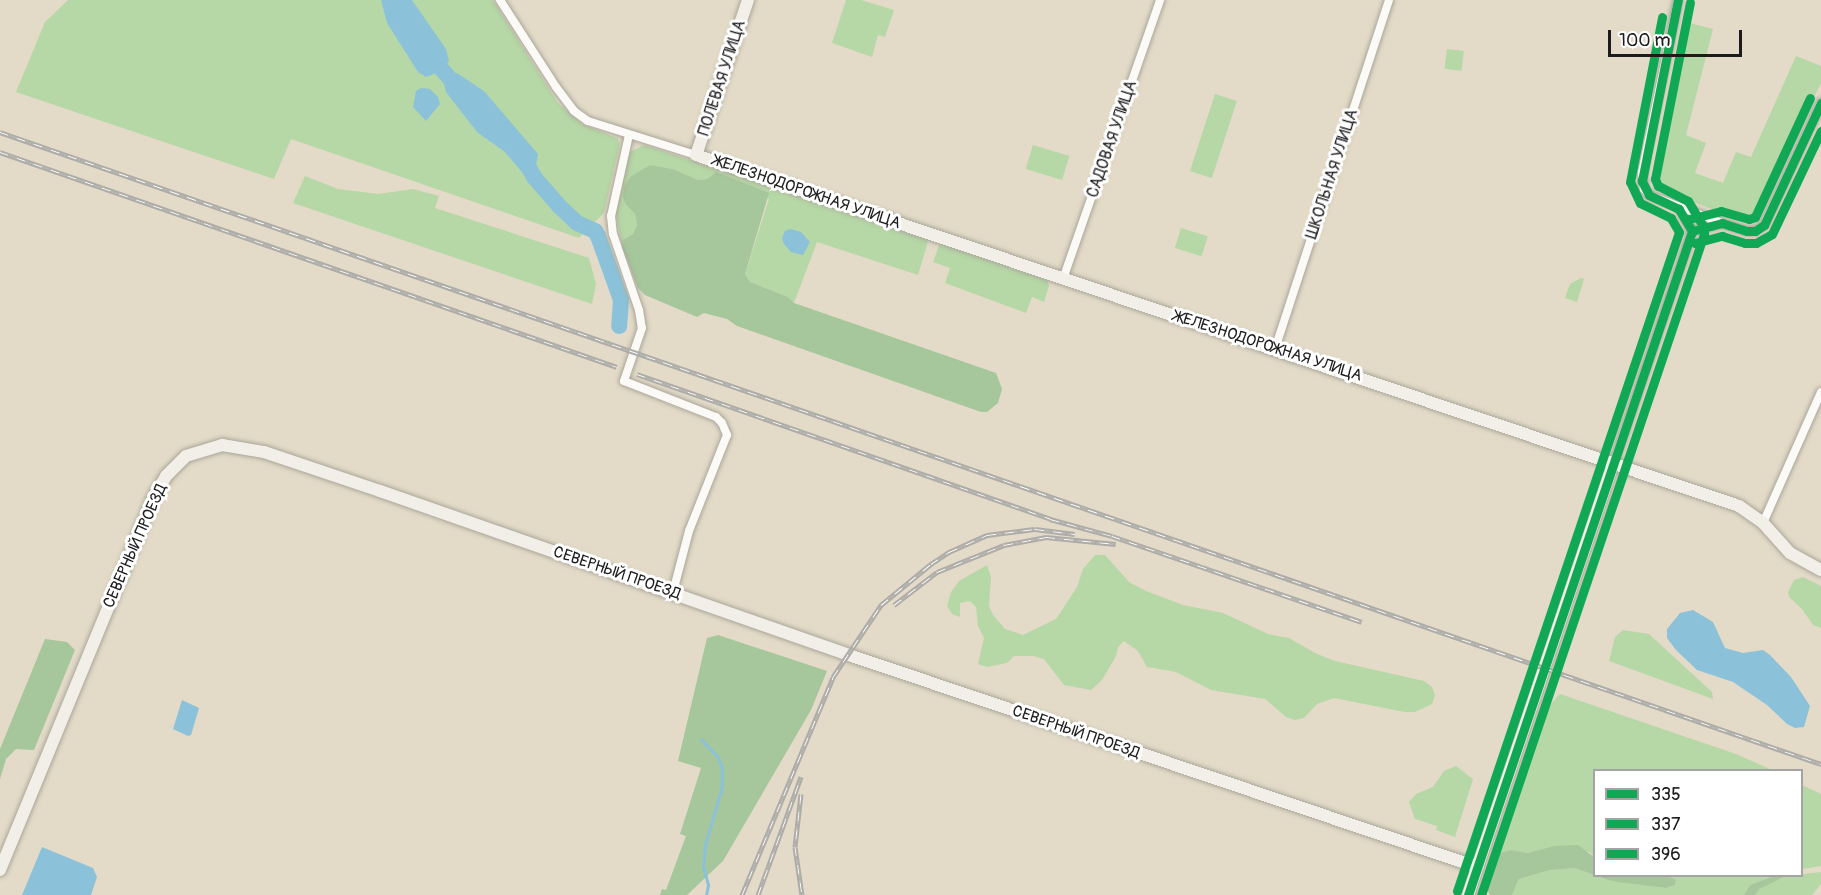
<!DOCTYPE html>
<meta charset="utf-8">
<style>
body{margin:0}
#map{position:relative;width:1821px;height:895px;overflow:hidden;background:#e3dbc8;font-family:Pangolin,sans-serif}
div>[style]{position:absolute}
.green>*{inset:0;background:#b6d7a6;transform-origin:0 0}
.forest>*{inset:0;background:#a6c69b}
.water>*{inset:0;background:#8bc2d9}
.stream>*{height:3px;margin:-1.5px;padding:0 1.5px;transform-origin:1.5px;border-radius:1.5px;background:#8bc2d9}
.river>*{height:16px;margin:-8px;padding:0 8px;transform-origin:8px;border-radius:8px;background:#8bc2d9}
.roads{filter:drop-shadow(0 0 2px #aba69a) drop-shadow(0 0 2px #aba69a)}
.street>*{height:8px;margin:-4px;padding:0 4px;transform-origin:4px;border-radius:4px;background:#fbfaf7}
.secondary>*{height:12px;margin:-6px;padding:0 6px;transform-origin:6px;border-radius:6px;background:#f1efe7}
.rail>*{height:5px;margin-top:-2.5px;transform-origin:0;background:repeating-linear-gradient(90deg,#fff 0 9px,#adaca9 0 18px);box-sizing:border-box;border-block:2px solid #adaca9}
.bus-1>*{height:9px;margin:-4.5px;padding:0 4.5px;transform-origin:4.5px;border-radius:4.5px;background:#10a855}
.bus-2>*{height:9px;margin:-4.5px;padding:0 4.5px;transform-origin:4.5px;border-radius:4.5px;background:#10a855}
.bus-3>*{height:9px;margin:-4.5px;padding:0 4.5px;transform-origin:4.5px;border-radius:4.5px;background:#10a855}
span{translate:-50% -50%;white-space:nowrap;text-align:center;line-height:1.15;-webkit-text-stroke:6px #fff;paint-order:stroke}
.street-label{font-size:16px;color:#1c1c1c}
.legend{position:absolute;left:1593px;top:769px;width:210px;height:108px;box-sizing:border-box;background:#fff;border:2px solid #a4a4a4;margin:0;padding:8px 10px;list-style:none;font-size:18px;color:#1c1c1c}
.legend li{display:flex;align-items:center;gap:12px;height:30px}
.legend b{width:30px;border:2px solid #a4a4a4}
.scale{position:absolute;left:1608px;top:30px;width:134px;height:27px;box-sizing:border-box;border:3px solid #1c1c1c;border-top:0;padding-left:8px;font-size:18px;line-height:21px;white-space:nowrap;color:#1c1c1c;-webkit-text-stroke:4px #fff;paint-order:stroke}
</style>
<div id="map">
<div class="green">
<i style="clip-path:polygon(68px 0,493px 0,558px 103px,582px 124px,617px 138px,620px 144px,604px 213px,579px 238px,291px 139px,274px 179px,16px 92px,45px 22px)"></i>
<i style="clip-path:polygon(846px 0,861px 0,894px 10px,885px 37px,878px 35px,872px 57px,832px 43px)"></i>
<i style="clip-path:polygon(1686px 22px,1713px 29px,1686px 135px,1706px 143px,1695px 173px,1723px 183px,1736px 152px,1751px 157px,1796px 56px,1821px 66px,1821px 83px,1757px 213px,1747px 218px,1731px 216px,1661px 190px,1653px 180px,1654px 162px)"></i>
<i style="left:1447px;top:49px;width:17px;height:20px;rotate:7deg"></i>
<i style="left:1215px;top:94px;width:23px;height:81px;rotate:18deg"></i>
<i style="clip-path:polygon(644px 145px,929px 238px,918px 275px,817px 242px,794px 303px,788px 297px,750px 282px,745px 274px,769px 199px,708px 179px,698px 180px,673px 169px,650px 165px,642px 171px,626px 205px,635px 214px,637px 225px,633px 234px,623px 240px,622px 247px,616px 213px,625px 161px,630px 152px)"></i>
<i style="left:1033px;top:145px;width:38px;height:25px;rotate:17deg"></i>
<i style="clip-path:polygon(305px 176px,338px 189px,378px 194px,413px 189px,439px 196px,435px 208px,589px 258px,596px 284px,592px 304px,293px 203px)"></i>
<i style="left:1181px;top:228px;width:28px;height:21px;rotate:17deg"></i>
<i style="clip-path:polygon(940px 243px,1047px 279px,1049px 286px,1044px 302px,1032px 297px,1026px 313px,945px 283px,950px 268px,933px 262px)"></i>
<i style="clip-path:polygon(1581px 278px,1584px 279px,1577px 302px,1565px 298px,1570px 284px)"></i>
<i style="clip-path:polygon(1095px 555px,1105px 555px,1129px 582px,1146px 591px,1183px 605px,1223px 613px,1268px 634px,1289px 638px,1317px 654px,1335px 661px,1424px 681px,1432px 687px,1435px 695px,1432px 704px,1415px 712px,1405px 712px,1334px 698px,1317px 704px,1304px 718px,1295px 720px,1286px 717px,1265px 699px,1211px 690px,1176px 672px,1147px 667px,1138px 651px,1124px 641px,1118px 647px,1116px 656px,1102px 680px,1091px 690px,1064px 685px,1044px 659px,1033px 656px,1014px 656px,1007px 663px,987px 667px,978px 664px,984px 638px,978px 626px,976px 607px,970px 601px,960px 603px,960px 617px,952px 614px,947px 606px,951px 592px,959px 581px,987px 565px,991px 577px,989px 606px,993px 615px,1005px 629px,1023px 635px,1056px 619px,1077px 587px,1083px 569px)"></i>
<i style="clip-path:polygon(1803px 577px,1821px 586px,1821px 628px,1813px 625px,1802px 609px,1789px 597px,1788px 592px,1794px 580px)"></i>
<i style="clip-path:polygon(1623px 630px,1649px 634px,1712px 692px,1713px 699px,1609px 661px,1615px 637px)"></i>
<i style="clip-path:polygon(1560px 694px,1736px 754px,1772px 770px,1594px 770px,1594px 857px,1590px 852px,1554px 846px,1527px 853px,1511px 850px,1495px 854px,1530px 737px,1544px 711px)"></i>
<i style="clip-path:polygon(1456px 766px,1473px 779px,1455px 837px,1436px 830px,1437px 826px,1415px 819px,1409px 802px,1416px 794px,1433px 787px,1444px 771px)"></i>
<i style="clip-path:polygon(1802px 785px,1821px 794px,1821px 866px,1802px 869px)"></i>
<i style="clip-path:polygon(1575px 868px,1608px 880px,1666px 888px,1675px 885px,1676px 880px,1668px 876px,1774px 876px,1750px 885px,1744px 895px,1512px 895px,1519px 879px,1550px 870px)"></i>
<i style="clip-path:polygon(1821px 872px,1821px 884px,1812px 895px,1755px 895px,1758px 889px,1786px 876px)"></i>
</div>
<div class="forest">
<i style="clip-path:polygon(650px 165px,673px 169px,698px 180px,708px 179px,716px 172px,769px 193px,745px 274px,750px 282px,788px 297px,794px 303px,996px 373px,1002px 389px,998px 403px,987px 412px,981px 412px,737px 326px,727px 319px,704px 313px,697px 317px,645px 295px,638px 288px,622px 247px,623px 240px,633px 234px,637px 225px,635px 214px,626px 205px,623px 197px,624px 187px,630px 177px)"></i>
<i style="clip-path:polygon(718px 635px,827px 671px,811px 710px,723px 861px,687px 895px,660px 895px,662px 889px,666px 890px,686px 836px,680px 834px,701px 768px,678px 761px,707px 638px)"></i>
<i style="clip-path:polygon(45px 639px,67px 642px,75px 650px,34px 750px,16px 749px,6px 759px,0 779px,0 749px)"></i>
<i style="clip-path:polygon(1578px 845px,1594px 857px,1594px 876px,1668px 876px,1676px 880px,1675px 885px,1666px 888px,1618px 882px,1608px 880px,1594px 875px,1575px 868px,1550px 870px,1519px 879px,1512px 895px,1490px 895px,1483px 881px,1495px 854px,1511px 850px,1527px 853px,1554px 846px)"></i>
<i style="clip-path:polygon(1774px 876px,1786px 876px,1759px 889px,1755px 895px,1744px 895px,1750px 885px)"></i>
</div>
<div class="water">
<i style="clip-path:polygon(381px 0,412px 0,446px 49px,449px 61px,441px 71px,426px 77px,418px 72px,387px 23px)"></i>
<i style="clip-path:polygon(457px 73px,484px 91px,538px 154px,534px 177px,526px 177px,505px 152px,477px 132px,446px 92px,443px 79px)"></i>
<i style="clip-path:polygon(421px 88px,430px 89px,438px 97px,440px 104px,426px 121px,413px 107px,416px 91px)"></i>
<i style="clip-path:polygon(790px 229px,801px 232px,810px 242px,803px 255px,791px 252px,784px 244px,782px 238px,785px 231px)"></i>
<i style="clip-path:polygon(1693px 610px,1713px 622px,1725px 648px,1743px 653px,1763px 650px,1770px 655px,1791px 677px,1810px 706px,1804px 727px,1795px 728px,1787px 724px,1767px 705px,1733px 682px,1697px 670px,1676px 650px,1667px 638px,1667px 629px,1680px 613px)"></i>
<i style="clip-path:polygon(182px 700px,199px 708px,191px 735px,188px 736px,173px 729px)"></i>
<i style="clip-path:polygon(42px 847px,93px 868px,97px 877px,91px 895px,22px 895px)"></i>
</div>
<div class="stream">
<i style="left:701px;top:739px;width:25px;rotate:47deg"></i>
<i style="left:718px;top:757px;width:12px;rotate:70deg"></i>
<i style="left:722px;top:768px;width:18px;rotate:90deg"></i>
<i style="left:722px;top:786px;width:61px;rotate:106.1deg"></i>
<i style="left:705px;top:845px;width:21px;rotate:95deg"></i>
<i style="left:703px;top:866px;width:20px;rotate:75deg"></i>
<i style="left:708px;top:885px;width:10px;rotate:101deg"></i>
</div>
<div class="river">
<i style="left:428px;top:53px;width:52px;rotate:49.6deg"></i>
<i style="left:523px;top:157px;width:23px;rotate:61deg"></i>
<i style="left:534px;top:177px;width:38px;rotate:49deg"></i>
<i style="left:559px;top:206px;width:25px;rotate:43deg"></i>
<i style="left:577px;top:223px;width:20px;rotate:24deg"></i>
<i style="left:595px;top:231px;width:6px;rotate:59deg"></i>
<i style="left:598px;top:236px;width:68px;rotate:70.2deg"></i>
<i style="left:621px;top:300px;width:26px;rotate:94deg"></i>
</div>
<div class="roads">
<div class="street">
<i style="left:500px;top:0;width:103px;rotate:57.2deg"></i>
<i style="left:556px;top:87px;width:30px;rotate:53deg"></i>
<i style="left:574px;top:111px;width:17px;rotate:36deg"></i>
<i style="left:588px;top:121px;width:113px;rotate:17.5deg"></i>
<i style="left:1678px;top:0;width:177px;rotate:101.8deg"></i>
<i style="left:1642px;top:173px;width:16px;rotate:83deg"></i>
<i style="left:1644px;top:189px;width:8px;rotate:50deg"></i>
<i style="left:1649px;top:195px;width:78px;rotate:21deg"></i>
<i style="left:1722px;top:223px;width:26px;rotate:18deg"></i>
<i style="left:1747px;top:231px;width:8px"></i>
<i style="left:1755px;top:231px;width:11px;rotate:-34deg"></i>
<i style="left:1764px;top:225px;width:135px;rotate:-65deg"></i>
<i style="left:629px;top:135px;width:83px;rotate:102.5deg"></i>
<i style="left:611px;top:216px;width:18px;rotate:84deg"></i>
<i style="left:613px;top:234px;width:80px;rotate:71.1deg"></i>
<i style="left:639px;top:310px;width:18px;rotate:81deg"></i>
<i style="left:642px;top:328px;width:56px;rotate:108.8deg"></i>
<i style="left:624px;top:381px;width:99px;rotate:21.4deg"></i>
<i style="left:716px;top:417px;width:8px;rotate:45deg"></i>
<i style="left:722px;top:423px;width:13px;rotate:67deg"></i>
<i style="left:727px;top:435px;width:103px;rotate:111.6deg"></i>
<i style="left:689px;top:531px;width:63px;rotate:104.7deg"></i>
<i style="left:1692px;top:231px;width:27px;rotate:-15deg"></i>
<i style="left:1063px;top:279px;width:295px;rotate:-70.8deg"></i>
<i style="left:1275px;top:349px;width:367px;rotate:-71.9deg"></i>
<i style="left:1614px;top:462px;width:244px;rotate:-71.3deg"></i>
<i style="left:1692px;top:231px;width:25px;rotate:-119deg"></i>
<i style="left:1763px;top:523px;width:143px;rotate:-66.1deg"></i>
</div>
<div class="secondary">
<i style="left:748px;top:0;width:163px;rotate:108.5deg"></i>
<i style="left:696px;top:155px;width:1100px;rotate:18.6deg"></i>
<i style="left:1739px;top:506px;width:29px;rotate:35deg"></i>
<i style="left:1763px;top:523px;width:40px;rotate:48deg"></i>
<i style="left:1790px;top:553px;width:35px;rotate:29deg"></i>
<i style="left:0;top:870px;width:402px;rotate:-67.6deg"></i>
<i style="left:153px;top:498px;width:26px;rotate:-59deg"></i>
<i style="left:166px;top:476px;width:28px;rotate:-45deg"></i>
<i style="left:186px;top:456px;width:38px;rotate:-17deg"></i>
<i style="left:222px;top:445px;width:43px;rotate:9.5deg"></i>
<i style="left:264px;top:452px;width:122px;rotate:18.6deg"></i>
<i style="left:380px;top:491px;width:500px;rotate:19.27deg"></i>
<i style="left:852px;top:656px;width:660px;rotate:18.65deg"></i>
<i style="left:1468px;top:895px;width:457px;rotate:-71.4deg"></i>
</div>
</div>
<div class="rail">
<i style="left:0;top:132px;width:1928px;rotate:19.14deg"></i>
<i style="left:0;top:152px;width:653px;rotate:19.21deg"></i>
<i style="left:637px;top:374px;width:438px;rotate:19.3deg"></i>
<i style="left:1050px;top:519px;width:64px;rotate:15.3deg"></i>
<i style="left:1112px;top:536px;width:264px;rotate:19deg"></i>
<i style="left:894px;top:605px;width:54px;rotate:-37.5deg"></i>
<i style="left:937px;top:572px;width:72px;rotate:-21.9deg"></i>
<i style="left:1004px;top:545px;width:43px;rotate:-10.8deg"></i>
<i style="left:1046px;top:537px;width:70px;rotate:5.7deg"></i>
<i style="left:801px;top:794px;width:53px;rotate:96.5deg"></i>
<i style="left:795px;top:847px;width:49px;rotate:81.7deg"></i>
<i style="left:742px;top:895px;width:236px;rotate:-67.3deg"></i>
<i style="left:833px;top:677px;width:87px;rotate:-56.3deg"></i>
<i style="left:881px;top:605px;width:65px;rotate:-39.4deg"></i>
<i style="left:931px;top:564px;width:22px;rotate:-34deg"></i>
<i style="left:949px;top:552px;width:42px;rotate:-24.1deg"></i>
<i style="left:987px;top:535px;width:48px;rotate:-7.1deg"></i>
<i style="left:1035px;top:529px;width:40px;rotate:7.1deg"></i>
<i style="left:758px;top:895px;width:126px;rotate:-70deg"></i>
</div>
<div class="bus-1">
<i style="left:1692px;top:231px;width:31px;rotate:-15deg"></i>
<i style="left:1722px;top:223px;width:26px;rotate:18deg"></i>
<i style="left:1747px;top:231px;width:8px"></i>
<i style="left:1755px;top:231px;width:11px;rotate:-34deg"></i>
<i style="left:1764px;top:225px;width:135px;rotate:-65deg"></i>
<i style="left:1468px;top:895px;width:701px;rotate:-71.36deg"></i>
<i style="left:1692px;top:231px;width:26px;rotate:-121deg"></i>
<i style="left:1679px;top:209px;width:33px;rotate:-155deg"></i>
<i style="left:1649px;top:195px;width:16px;rotate:-117deg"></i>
<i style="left:1642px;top:181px;width:185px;rotate:-78.8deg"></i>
</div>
<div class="bus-2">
<i style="left:1695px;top:243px;width:28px;rotate:-15deg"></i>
<i style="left:1722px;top:236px;width:24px;rotate:17deg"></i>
<i style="left:1745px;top:243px;width:11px"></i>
<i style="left:1756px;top:243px;width:18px;rotate:-29deg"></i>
<i style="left:1772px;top:234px;width:114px;rotate:-64.6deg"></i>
<i style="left:1481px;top:895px;width:698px;rotate:-71.36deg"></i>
<i style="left:1704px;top:234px;width:8px;rotate:-97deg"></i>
<i style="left:1703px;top:226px;width:29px;rotate:-121deg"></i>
<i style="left:1688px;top:201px;width:34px;rotate:-153deg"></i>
<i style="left:1658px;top:186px;width:8px;rotate:-113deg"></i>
<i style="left:1655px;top:179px;width:180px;rotate:-78.8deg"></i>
</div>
<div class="bus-3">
<i style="left:1689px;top:219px;width:33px;rotate:-14deg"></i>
<i style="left:1721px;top:211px;width:29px;rotate:16deg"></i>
<i style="left:1749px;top:219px;width:6px;rotate:-18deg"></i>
<i style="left:1755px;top:217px;width:131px;rotate:-65.2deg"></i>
<i style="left:1457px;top:891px;width:695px;rotate:-71.38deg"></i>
<i style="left:1679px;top:232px;width:16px;rotate:-120deg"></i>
<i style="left:1671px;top:218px;width:34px;rotate:-154deg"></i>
<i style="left:1640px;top:203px;width:23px;rotate:-115deg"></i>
<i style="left:1630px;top:182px;width:168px;rotate:-79deg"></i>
</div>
<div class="street-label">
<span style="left:722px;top:78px;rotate:-72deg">ПОЛЕВАЯ УЛИЦА</span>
<span style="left:1112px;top:139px;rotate:-71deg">САДОВАЯ УЛИЦА</span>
<span style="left:1332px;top:174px;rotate:-72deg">ШКОЛЬНАЯ УЛИЦА</span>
<span style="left:807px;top:192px;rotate:19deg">ЖЕЛЕЗНОДОРОЖНАЯ УЛИЦА</span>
<span style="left:1268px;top:346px;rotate:18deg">ЖЕЛЕЗНОДОРОЖНАЯ УЛИЦА</span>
<span style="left:135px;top:546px;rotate:-66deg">СЕВЕРНЫЙ ПРОЕЗД</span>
<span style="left:617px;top:573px;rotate:19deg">СЕВЕРНЫЙ ПРОЕЗД</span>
<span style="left:1076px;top:732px;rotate:19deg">СЕВЕРНЫЙ ПРОЕЗД</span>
</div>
<ul class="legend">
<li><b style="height:8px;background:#10a855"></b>335</li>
<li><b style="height:8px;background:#10a855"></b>337</li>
<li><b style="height:8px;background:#10a855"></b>396</li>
</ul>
<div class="scale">100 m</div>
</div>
